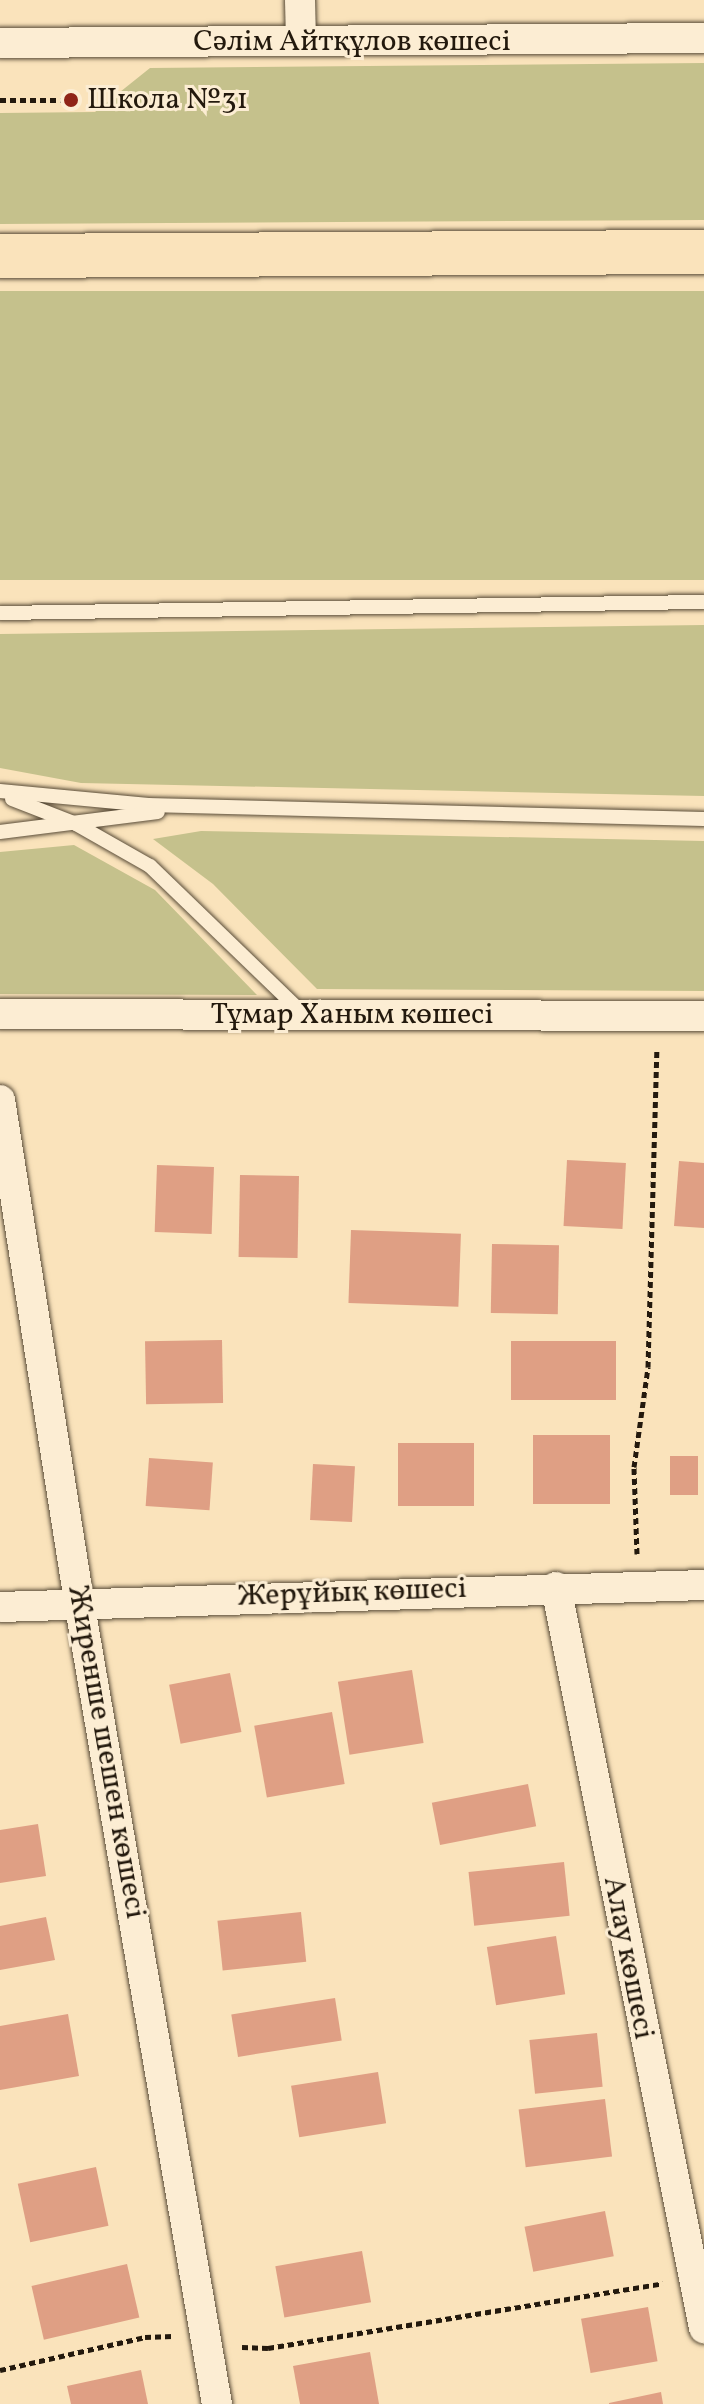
<!DOCTYPE html>
<meta charset="utf-8">
<style>
body{margin:0}
#map{position:relative;width:704px;height:2404px;overflow:hidden;background:#fae3bb;font-family:Vollkorn,serif}
div>[style]{position:absolute}
.green>*{inset:0;background:#c5c18c;transform-origin:0 0}
.building>*{inset:0;background:#df9f84;transform-origin:0 0}
.path>*{height:5px;margin-top:-2.5px;transform-origin:0;background:repeating-linear-gradient(90deg,#23190d 0 6px,transparent 0 10px)}
.roads{filter:drop-shadow(0 0 2px #594c38) drop-shadow(0 0 2px #594c38)}
.lane>*{height:14px;margin:-7px;padding:0 7px;transform-origin:7px;border-radius:7px;background:#fcedd3}
.street>*{height:30px;margin:-15px;padding:0 15px;transform-origin:15px;border-radius:15px;background:#fcedd3}
.highway>*{height:44px;margin:-22px;padding:0 22px;transform-origin:22px;border-radius:22px;background:#fae3bb}
.dots>*{width:22px;height:22px;translate:-50% -50%;box-sizing:border-box;border:4px solid #fcedd3;border-radius:50%}
span{translate:-50% -50%;white-space:nowrap;text-align:center;line-height:1.15;-webkit-text-stroke:6px #fcedd3;paint-order:stroke}
.street-label{font-size:30px;color:#23190d}
.poi-label{font-size:30px;color:#23190d}
.left{translate:0 -50%;text-align:left}
</style>
<div id="map">
<div class="green">
<i style="clip-path:polygon(704px 63px,704px 220px,0 224px,0 113px,95px 112px,150px 68px)"></i>
<i style="left:704px;top:291px;width:289px;height:704px;rotate:90deg"></i>
<i style="clip-path:polygon(704px 625px,704px 796px,81px 783px,0 768px,0 634px)"></i>
<i style="clip-path:polygon(201px 831px,704px 841px,704px 991px,317px 989px,213px 884px,153px 839px)"></i>
<i style="clip-path:polygon(74px 845px,155px 890px,257px 995px,0 994px,0 852px)"></i>
</div>
<div class="building">
<i style="left:567px;top:1160px;width:59px;height:66px;rotate:3deg"></i>
<i style="clip-path:polygon(679px 1161px,704px 1163px,704px 1228px,674px 1226px)"></i>
<i style="left:157px;top:1165px;width:57px;height:67px;rotate:2deg"></i>
<i style="left:240px;top:1175px;width:59px;height:82px;rotate:1deg"></i>
<i style="left:351px;top:1230px;width:110px;height:73px;rotate:2deg"></i>
<i style="left:492px;top:1244px;width:67px;height:69px;rotate:1deg"></i>
<i style="left:222px;top:1340px;width:63px;height:77px;rotate:89deg"></i>
<i style="left:511px;top:1341px;width:105px;height:59px"></i>
<i style="left:533px;top:1435px;width:77px;height:69px"></i>
<i style="left:398px;top:1443px;width:76px;height:63px"></i>
<i style="left:670px;top:1456px;width:28px;height:39px"></i>
<i style="left:149px;top:1458px;width:64px;height:48px;rotate:4deg"></i>
<i style="left:313px;top:1464px;width:42px;height:56px;rotate:3deg"></i>
<i style="left:412px;top:1670px;width:74px;height:75px;rotate:81deg"></i>
<i style="left:230px;top:1673px;width:60px;height:62px;rotate:79deg"></i>
<i style="left:332px;top:1712px;width:73px;height:79px;rotate:80deg"></i>
<i style="left:528px;top:1784px;width:43px;height:98px;rotate:79deg"></i>
<i style="clip-path:polygon(38px 1824px,46px 1876px,0 1883px,0 1830px)"></i>
<i style="left:564px;top:1862px;width:54px;height:96px;rotate:84deg"></i>
<i style="left:301px;top:1912px;width:50px;height:84px;rotate:84deg"></i>
<i style="clip-path:polygon(46px 1917px,55px 1960px,0 1970px,0 1926px)"></i>
<i style="left:556px;top:1936px;width:59px;height:70px;rotate:81deg"></i>
<i style="left:335px;top:1998px;width:43px;height:105px;rotate:81deg"></i>
<i style="clip-path:polygon(68px 2014px,79px 2076px,0 2090px,0 2026px)"></i>
<i style="left:597px;top:2033px;width:54px;height:68px;rotate:84deg"></i>
<i style="left:378px;top:2072px;width:52px;height:88px;rotate:81deg"></i>
<i style="left:605px;top:2099px;width:58px;height:87px;rotate:83deg"></i>
<i style="left:96px;top:2167px;width:60px;height:80px;rotate:78deg"></i>
<i style="left:605px;top:2211px;width:46px;height:82px;rotate:79deg"></i>
<i style="left:362px;top:2251px;width:52px;height:88px;rotate:80deg"></i>
<i style="left:127px;top:2264px;width:55px;height:98px;rotate:77deg"></i>
<i style="left:648px;top:2307px;width:55px;height:68px;rotate:80deg"></i>
<i style="clip-path:polygon(370px 2352px,379px 2404px,300px 2404px,293px 2366px)"></i>
<i style="clip-path:polygon(141px 2370px,148px 2404px,71px 2404px,67px 2386px)"></i>
<i style="clip-path:polygon(661px 2392px,663px 2404px,609px 2404px,609px 2403px)"></i>
</div>
<div class="path">
<i style="left:0;top:100px;width:71px"></i>
<i style="left:637px;top:1554px;width:87px;rotate:-92deg"></i>
<i style="left:634px;top:1467px;width:101px;rotate:-82deg"></i>
<i style="left:648px;top:1367px;width:318px;rotate:-88.4deg"></i>
<i style="left:242px;top:2347px;width:26px;rotate:2deg"></i>
<i style="left:268px;top:2348px;width:400px;rotate:-9.3deg"></i>
<i style="left:0;top:2370px;width:149px;rotate:-12.8deg"></i>
<i style="left:145px;top:2337px;width:28px;rotate:-2deg"></i>
</div>
<div class="roads">
<div class="lane">
<i style="left:0;top:613px;width:704px;rotate:-0.9deg"></i>
<i style="left:0;top:791px;width:149px;rotate:5.4deg"></i>
<i style="left:148px;top:805px;width:556px;rotate:1.44deg"></i>
<i style="left:12px;top:799px;width:69px;rotate:21.3deg"></i>
<i style="left:76px;top:824px;width:85px;rotate:29.6deg"></i>
<i style="left:150px;top:866px;width:209px;rotate:44deg"></i>
<i style="left:0;top:832px;width:159px;rotate:-7.2deg"></i>
</div>
<div class="street">
<i style="left:300px;top:0;width:41px;rotate:88.6deg"></i>
<i style="left:0;top:43px;width:704px;rotate:-0.41deg"></i>
<i style="left:0;top:1014px;width:704px;rotate:0.16deg"></i>
<i style="left:0;top:1100px;width:507px;rotate:81.04deg"></i>
<i style="left:79px;top:1601px;width:815px;rotate:80.25deg"></i>
<i style="left:556px;top:1587px;width:756px;rotate:78.7deg"></i>
<i style="left:0;top:1607px;width:704px;rotate:-1.79deg"></i>
</div>
<div class="highway">
<i style="left:0;top:256px;width:704px;rotate:-0.33deg"></i>
</div>
</div>
<div class="dots">
<i style="left:71px;top:100px;background:#8f2418"></i>
</div>
<div class="street-label">
<span style="left:352px;top:42px">Сәлім Айтқұлов көшесі</span>
<span style="left:352px;top:1015px">Тұмар Ханым көшесі</span>
<span style="left:352px;top:1593px;rotate:-2deg">Жерұйық көшесі</span>
<span style="left:106px;top:1752px;rotate:80deg">Жиренше шешен көшесі</span>
<span style="left:628px;top:1958px;rotate:79deg">Алау көшесі</span>
</div>
<div class="poi-label">
<span class="left" style="left:87px;top:100px">Школа №31</span>
</div>
</div>
